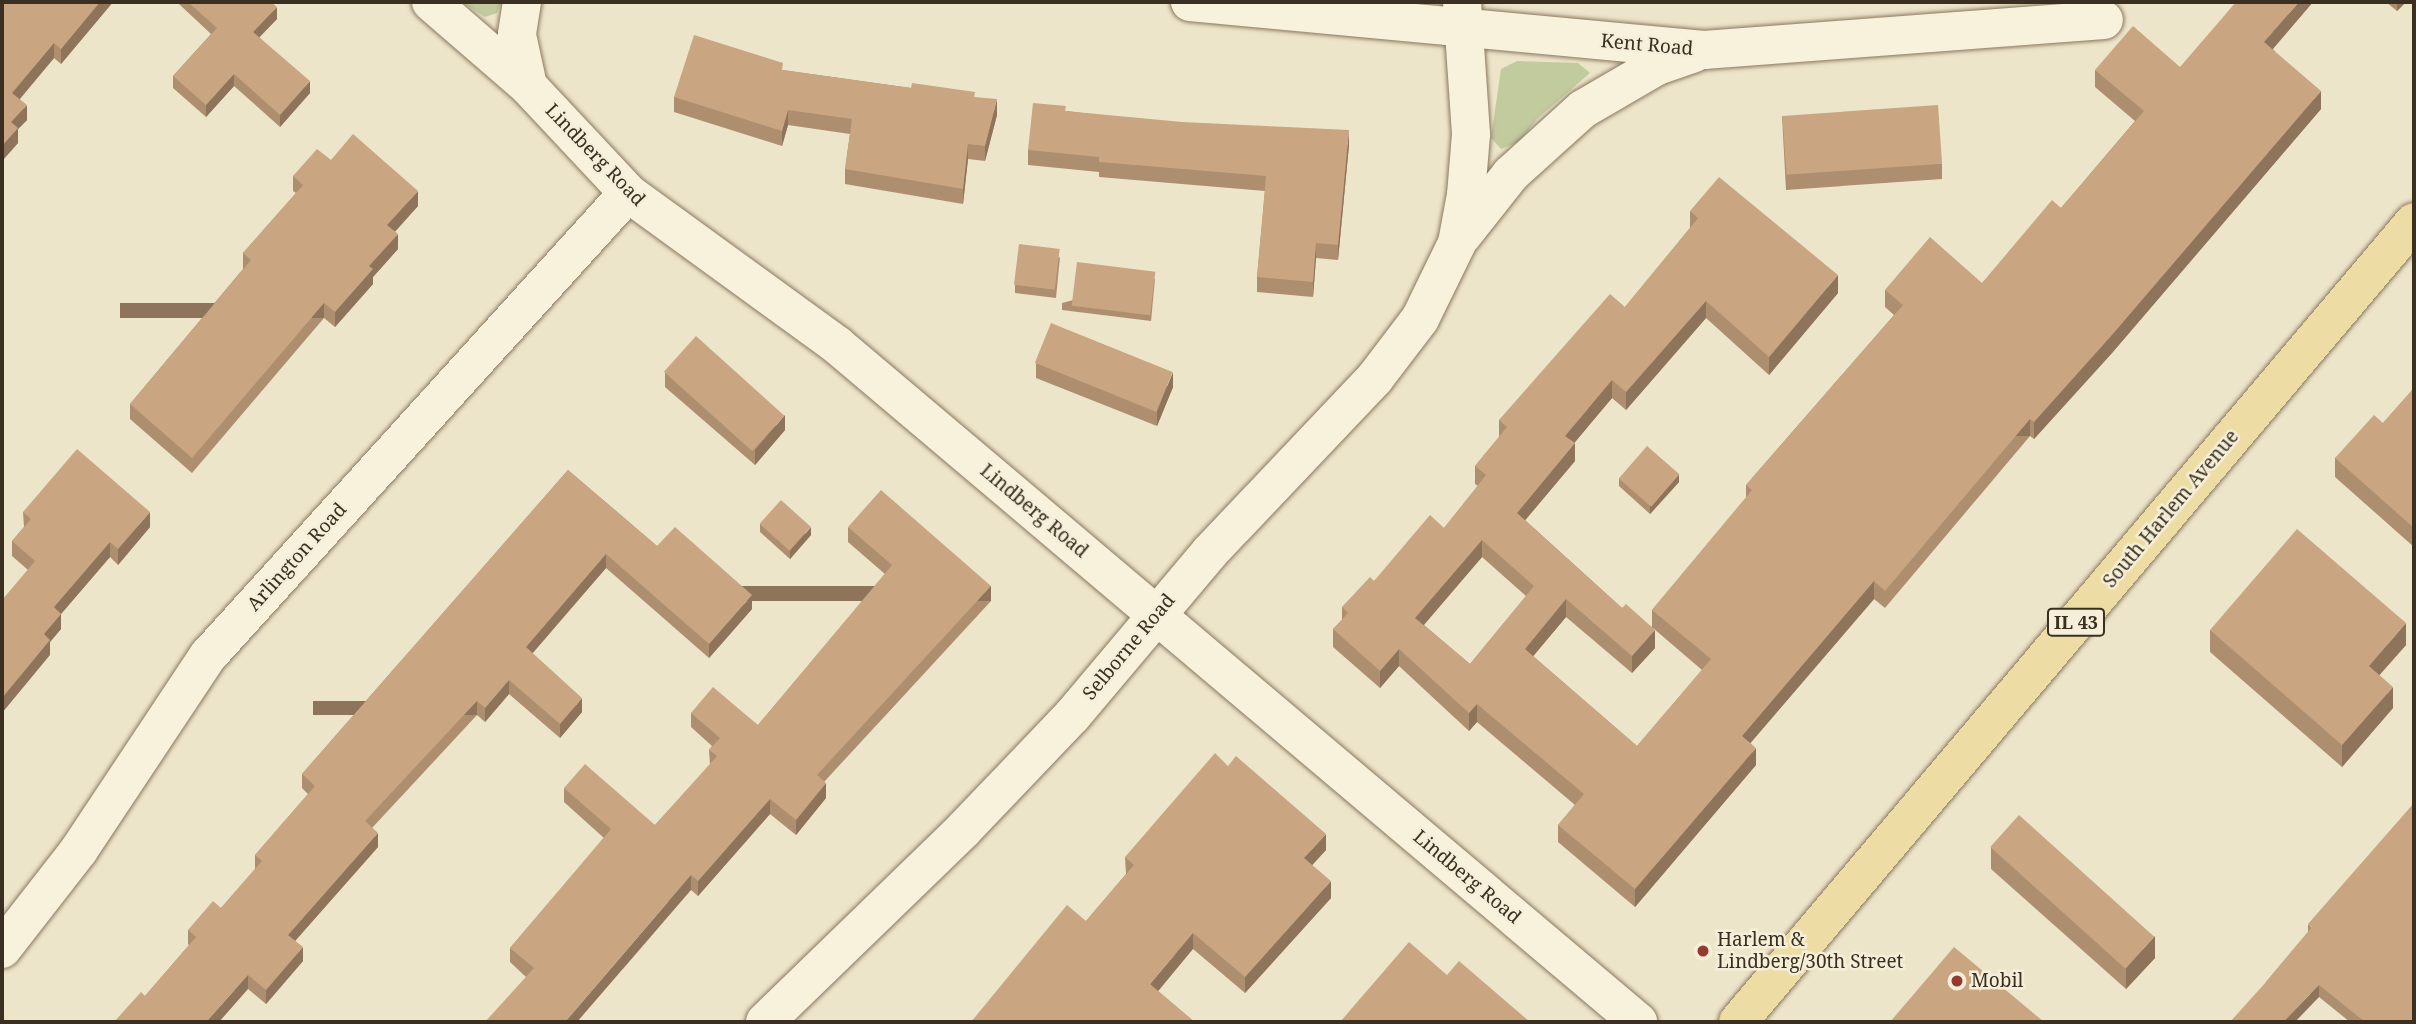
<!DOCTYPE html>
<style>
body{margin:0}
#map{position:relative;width:2416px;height:1024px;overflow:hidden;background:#ede5ca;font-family:"Noto Serif",serif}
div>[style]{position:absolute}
.green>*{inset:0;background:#c2cb9e}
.roads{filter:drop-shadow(0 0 2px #89785f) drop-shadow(0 0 2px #89785f)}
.street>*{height:38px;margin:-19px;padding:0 19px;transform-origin:19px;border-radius:19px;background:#f8f2dd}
.primary>*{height:38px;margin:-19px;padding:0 19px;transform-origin:19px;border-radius:19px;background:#eddca4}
.wall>*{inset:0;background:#ad8e6f}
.shaded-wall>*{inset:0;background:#8d745a;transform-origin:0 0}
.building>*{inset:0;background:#c9a581;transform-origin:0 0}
.dots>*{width:19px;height:19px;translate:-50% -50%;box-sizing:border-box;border:4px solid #f5efd9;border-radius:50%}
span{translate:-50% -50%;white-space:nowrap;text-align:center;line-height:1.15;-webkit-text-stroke:5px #f5efd9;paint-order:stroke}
.shield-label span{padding:2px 5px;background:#f5efd9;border:2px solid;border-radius:5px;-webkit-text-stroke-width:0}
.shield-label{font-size:18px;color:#3a2f21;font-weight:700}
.street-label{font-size:19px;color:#3a2f21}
.poi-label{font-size:19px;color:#3a2f21}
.left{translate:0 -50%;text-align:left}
.frame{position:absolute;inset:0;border:4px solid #3a2f21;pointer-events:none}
</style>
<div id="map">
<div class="green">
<i style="clip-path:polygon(462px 2px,501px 2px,497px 13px,485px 17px)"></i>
<i style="clip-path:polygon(1517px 61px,1578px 63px,1590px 73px,1537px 119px,1519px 142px,1501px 149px,1491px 138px,1501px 69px)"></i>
</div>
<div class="roads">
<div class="street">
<i style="left:431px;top:2px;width:128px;rotate:40.9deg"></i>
<i style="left:528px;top:86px;width:146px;rotate:46.9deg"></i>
<i style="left:628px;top:193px;width:258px;rotate:36deg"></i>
<i style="left:837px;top:345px;width:1049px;rotate:40.2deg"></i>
<i style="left:522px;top:2px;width:33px;rotate:99deg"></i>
<i style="left:517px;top:35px;width:52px;rotate:77.8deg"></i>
<i style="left:1190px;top:2px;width:516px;rotate:5.34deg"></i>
<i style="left:1704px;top:50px;width:401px;rotate:-4.3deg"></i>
<i style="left:1462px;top:236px;width:79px;rotate:-51.7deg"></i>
<i style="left:1511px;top:174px;width:97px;rotate:-42.1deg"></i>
<i style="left:1583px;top:109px;width:86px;rotate:-30.2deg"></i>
<i style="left:1657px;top:66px;width:39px;rotate:-19deg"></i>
<i style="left:2px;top:949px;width:125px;rotate:-52.1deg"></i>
<i style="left:79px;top:850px;width:233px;rotate:-56.4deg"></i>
<i style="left:208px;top:656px;width:625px;rotate:-47.79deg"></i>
<i style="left:765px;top:1022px;width:277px;rotate:-44.1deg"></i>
<i style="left:964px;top:829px;width:156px;rotate:-46.3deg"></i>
<i style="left:1072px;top:716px;width:214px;rotate:-49.9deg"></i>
<i style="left:1210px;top:552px;width:240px;rotate:-46.5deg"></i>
<i style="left:1375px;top:378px;width:74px;rotate:-52.7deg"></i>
<i style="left:1420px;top:319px;width:85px;rotate:-64deg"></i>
<i style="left:1457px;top:243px;width:49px;rotate:-79.4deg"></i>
<i style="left:1466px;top:195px;width:61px;rotate:-85.3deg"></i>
<i style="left:1471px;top:134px;width:132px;rotate:-93.9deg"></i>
</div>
<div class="primary">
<i style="left:1738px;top:1022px;width:1047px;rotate:-49.8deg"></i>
</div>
</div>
<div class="wall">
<i style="clip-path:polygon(2px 2px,113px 2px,61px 64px,54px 58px,20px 99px,27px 120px,18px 129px,18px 143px,2px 161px)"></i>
<i style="clip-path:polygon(179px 2px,271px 2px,277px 19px,259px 37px,310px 93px,280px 127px,234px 86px,206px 117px,173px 88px,173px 76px,211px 34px,179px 4px)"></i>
<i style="clip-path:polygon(evenodd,2313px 2px,2273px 49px,2321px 109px,2112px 353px,2034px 439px,2030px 436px,1885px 608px,1874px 599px,1750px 743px,1756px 765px,1635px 907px,1558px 842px,1558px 825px,1575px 805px,1477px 722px,1469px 731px,1399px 666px,1380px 688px,1333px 647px,1333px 629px,1342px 620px,1342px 607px,1374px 581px,1444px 528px,1478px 486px,1475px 484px,1475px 466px,1499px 437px,1499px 420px,1625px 307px,1690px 228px,1690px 211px,1838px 293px,1769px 375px,1706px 318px,1626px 410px,1612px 398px,1574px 443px,1575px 461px,1525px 520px,1622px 608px,1652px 627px,1652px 610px,1746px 498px,1746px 485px,1894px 315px,1885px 307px,1885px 290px,1982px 283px,2061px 208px,2135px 121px,2095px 87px,2095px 70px,2180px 67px,2313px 2px,1482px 557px,1526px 596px,1470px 664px,1424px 625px,1482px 557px,2313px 2px,1566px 617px,1632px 673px,1655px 648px,1653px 628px,1702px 670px,1637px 746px,1533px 656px,1566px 617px)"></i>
<i style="clip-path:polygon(2386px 2px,2406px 2px,2397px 11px)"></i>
<i style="clip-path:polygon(783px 70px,975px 97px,997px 115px,985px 161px,968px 159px,963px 204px,845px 184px,845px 169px,850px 134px,788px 125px,782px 146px,674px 112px,674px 97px)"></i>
<i style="clip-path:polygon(1066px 111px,1349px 145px,1338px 260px,1316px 258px,1313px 297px,1257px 292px,1257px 277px,1265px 191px,1099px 177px,1099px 172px,1028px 165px,1028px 150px)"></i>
<i style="clip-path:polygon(1782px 116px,1942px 164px,1942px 179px,1786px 190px)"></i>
<i style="clip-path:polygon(331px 160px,418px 206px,395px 232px,398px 249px,373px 277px,373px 284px,335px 327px,324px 318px,192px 473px,130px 419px,130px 404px,243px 269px,243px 253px,296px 193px,293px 191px,293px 176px)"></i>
<i style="clip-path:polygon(1060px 257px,1056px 298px,1015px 293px,1015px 285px)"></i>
<i style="clip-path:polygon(1155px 279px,1151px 321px,1062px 310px,1062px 303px)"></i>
<i style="clip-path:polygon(1036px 363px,1173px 387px,1157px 426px,1036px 378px)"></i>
<i style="clip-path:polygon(665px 372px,785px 430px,755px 465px,665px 387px)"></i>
<i style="clip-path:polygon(2414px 388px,2414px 547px,2335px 477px,2335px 458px,2383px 423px)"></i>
<i style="clip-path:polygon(568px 470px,657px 546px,752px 609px,709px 658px,606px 568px,532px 653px,582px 712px,560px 738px,509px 694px,485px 722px,477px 715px,372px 828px,378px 847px,295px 941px,303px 961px,266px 1004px,248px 989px,145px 996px,189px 945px,188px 944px,188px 930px,221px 908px,255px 869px,255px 855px,308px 794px,302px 788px,302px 774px)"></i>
<i style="clip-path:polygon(1619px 478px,1679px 482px,1650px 514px,1619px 486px)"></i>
<i style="clip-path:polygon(23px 512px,150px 527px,118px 565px,110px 557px,61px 614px,61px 629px,50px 642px,50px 655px,28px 570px,12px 556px,12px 541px,24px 527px)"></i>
<i style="clip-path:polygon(760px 524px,811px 535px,790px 559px,760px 532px)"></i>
<i style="clip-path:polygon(848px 527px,991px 601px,824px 782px,826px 798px,796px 835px,770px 814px,698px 896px,691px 890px,526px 977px,510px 962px,510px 948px,604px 838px,564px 802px,564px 788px,655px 825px,710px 765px,709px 750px,712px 746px,691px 727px,691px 713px,758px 725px,885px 574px,848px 542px)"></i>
<i style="clip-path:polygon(2210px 630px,2406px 645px,2379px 675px,2393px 708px,2342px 767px,2210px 652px)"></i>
<i style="clip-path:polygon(1991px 847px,2155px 958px,2126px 989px,1991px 869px)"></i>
<i style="clip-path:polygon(1326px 850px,1312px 865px,1331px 898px,1245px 993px,1193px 949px,971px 1022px,1086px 921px,1126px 874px,1125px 857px)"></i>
<i style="clip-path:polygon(2308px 924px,2414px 1022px,2350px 1022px,2319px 997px,2266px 982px,2308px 932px)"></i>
</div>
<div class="shaded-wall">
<i style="clip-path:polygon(100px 2px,113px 2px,61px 64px,61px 49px)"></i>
<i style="clip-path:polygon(2299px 2px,2313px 2px,2264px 59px,2264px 42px)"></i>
<i style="clip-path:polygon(2397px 2px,2406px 2px,2397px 11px)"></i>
<i style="clip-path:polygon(277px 7px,277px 19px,253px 44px,253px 32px)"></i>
<i style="clip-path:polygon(54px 43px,54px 58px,12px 108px,12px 93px)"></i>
<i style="clip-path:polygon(234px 74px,234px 86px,206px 117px,206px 105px)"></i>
<i style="clip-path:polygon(310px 81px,310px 93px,280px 127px,280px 115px)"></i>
<i style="clip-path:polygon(2321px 91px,2321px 109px,2112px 353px,2034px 439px,2034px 422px)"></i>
<i style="clip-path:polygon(997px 99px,997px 115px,985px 161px,985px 146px)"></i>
<i style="clip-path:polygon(27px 105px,27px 120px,18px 129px,18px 143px,2px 161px,2px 146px,11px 122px)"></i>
<i style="clip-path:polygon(788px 110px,788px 125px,782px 146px,782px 131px)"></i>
<i style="clip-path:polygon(1349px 130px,1349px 145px,1338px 260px,1338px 245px)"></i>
<i style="clip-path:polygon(968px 144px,968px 159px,963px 204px,963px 189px)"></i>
<i style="clip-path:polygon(418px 191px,418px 206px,387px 240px,387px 225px)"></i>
<i style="clip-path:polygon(398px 234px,398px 249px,373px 277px,373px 284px,335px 327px,335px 312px,369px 266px)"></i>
<i style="clip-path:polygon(1316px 243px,1316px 258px,1313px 297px,1313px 282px)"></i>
<i style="clip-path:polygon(1838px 275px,1838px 293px,1769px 375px,1769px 357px)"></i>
<i style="clip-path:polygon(1706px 301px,1706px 318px,1626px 410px,1626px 392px)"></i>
<i style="left:324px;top:303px;width:15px;height:204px;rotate:90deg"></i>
<i style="clip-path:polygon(1173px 372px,1173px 387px,1157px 426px,1157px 411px)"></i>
<i style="clip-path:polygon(1612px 380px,1612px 398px,1565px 454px,1565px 436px)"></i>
<i style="clip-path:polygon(785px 415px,785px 430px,755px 465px,755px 450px)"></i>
<i style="left:2030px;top:419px;width:17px;height:225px;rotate:90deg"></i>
<i style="clip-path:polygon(1575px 443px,1575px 461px,1517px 530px,1517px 513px)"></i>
<i style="clip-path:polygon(1679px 474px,1679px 482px,1650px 514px,1650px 506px)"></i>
<i style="clip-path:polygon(150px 512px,150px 527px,118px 565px,118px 549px)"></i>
<i style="clip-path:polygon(811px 527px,811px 535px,790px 559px,790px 551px)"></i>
<i style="clip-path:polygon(1482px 540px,1482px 557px,1415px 635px,1415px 618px)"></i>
<i style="clip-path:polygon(110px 542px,110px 557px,61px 614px,61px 629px,50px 642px,50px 655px,2px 713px,2px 698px,44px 634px,54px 607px)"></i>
<i style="clip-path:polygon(606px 554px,606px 568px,526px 661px,526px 647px)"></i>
<i style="clip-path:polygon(1874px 581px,1874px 599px,1742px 753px,1742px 736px)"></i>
<i style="left:991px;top:586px;width:15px;height:257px;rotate:90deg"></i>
<i style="clip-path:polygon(752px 595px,752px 609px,709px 658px,709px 644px)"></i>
<i style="clip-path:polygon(1566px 599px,1566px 617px,1525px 666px,1525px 649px)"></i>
<i style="clip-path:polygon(2406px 623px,2406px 645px,2369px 687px,2369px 666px)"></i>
<i style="clip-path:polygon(1655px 630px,1655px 648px,1632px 673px,1632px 656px)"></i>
<i style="clip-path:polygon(1399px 649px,1399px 666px,1380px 688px,1380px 671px)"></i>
<i style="clip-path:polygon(509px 680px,509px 694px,485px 722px,485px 708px)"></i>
<i style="clip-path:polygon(2393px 687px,2393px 708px,2342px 767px,2342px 745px)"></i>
<i style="clip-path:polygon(582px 698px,582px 712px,560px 738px,560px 724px)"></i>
<i style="left:477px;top:701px;width:14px;height:164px;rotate:90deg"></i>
<i style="clip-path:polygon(1477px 704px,1477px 722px,1469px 731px,1469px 713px)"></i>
<i style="clip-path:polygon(1756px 748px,1756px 765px,1635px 907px,1635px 889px)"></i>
<i style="clip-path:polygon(826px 783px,826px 798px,796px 835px,796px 820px)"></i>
<i style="clip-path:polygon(770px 799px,770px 814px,698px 896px,698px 881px)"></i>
<i style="clip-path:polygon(378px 833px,378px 847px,288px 949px,288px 935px)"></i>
<i style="clip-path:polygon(1326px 834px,1326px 850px,1304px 874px,1304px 858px)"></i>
<i style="clip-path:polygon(691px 875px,691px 890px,577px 1022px,565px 1022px)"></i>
<i style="clip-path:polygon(1331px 881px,1331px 898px,1245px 993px,1245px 977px)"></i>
<i style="clip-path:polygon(1193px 933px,1193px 949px,1150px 1001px,1150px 984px)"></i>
<i style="clip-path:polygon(2155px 936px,2155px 958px,2126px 989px,2126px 968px)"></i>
<i style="clip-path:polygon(303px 947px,303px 961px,266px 1004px,266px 990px)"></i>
<i style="clip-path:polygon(248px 975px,248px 989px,219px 1022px,206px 1022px)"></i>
<i style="clip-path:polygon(2319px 985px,2319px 997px,2295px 1022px,2283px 1022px)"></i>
</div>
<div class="building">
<i style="clip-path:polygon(2px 2px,100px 2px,61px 49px,54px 43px,12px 93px,27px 105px,11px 122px,18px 128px,2px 146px)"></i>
<i style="clip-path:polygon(188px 2px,271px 2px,277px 7px,253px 32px,310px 81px,280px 115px,234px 74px,206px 105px,173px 76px,217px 28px)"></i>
<i style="clip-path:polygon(evenodd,2236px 2px,2299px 2px,2264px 42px,2321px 91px,2112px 335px,2034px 422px,2030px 419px,1885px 591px,1874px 581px,1742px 736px,1756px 748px,1635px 889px,1558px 825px,1584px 794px,1477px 704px,1469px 713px,1399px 649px,1380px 671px,1333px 629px,1348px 613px,1342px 607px,1370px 577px,1374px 581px,1430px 515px,1444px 528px,1486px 475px,1475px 466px,1507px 427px,1499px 420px,1610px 294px,1625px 307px,1698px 218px,1690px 211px,1719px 177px,1838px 275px,1769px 357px,1706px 301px,1626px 392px,1612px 380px,1565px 436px,1575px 443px,1517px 513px,1622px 608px,1626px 604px,1655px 630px,1632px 656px,1566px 599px,1525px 649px,1637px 746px,1711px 659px,1652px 610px,1752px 490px,1746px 485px,1903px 305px,1885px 290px,1930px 237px,1982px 283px,2052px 200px,2061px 208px,2144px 111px,2095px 70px,2133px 26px,2180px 67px,2236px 2px,1482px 540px,1534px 586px,1470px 664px,1415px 618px,1482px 540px)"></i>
<i style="clip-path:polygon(694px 35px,783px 63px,782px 70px,911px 88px,912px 83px,975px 92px,974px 97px,997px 99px,985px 146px,968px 144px,963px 189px,845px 169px,852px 119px,788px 110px,782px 131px,674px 97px)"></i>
<i style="clip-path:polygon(1033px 103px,1066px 106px,1065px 111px,1182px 122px,1349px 130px,1338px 245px,1316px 243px,1313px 282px,1257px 277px,1266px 176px,1099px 162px,1099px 157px,1028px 150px)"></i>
<i style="left:1938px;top:105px;width:59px;height:156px;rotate:86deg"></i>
<i style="clip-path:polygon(353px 134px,418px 191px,387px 225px,398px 234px,369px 266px,373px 269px,335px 312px,324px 303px,192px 458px,130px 404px,251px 260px,243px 253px,303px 185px,293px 176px,317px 149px,331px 160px)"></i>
<i style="left:1019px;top:244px;width:41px;height:41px;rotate:7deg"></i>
<i style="left:1077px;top:262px;width:79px;height:44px;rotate:7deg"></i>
<i style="left:1051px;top:323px;width:131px;height:43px;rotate:22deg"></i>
<i style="left:696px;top:336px;width:119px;height:48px;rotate:42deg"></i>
<i style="clip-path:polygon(2414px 388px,2414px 528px,2335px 458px,2374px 415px,2383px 423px)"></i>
<i style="left:1647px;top:446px;width:43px;height:43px;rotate:41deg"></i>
<i style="clip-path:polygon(77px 449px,150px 512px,118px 549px,110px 542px,54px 607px,61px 614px,44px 634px,50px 640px,2px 698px,2px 600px,35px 561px,12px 541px,31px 519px,23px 512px)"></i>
<i style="clip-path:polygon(568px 470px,657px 546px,675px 527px,752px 595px,709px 644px,606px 554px,526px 647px,582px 698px,560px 724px,509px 680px,485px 708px,477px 701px,365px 821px,378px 833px,288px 935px,303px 947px,266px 990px,248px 975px,206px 1022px,114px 1022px,141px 992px,145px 996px,196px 937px,188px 930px,213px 901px,221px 908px,262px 861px,255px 855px,315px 786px,302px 774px)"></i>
<i style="clip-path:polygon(881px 490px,991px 586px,817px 775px,826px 783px,796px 820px,770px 799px,698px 881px,691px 875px,565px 1022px,485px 1022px,534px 968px,510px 948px,611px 829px,564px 788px,585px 764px,655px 825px,717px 756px,709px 750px,720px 738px,691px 713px,713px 687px,758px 725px,892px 565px,848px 527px)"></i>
<i style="left:781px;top:500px;width:40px;height:32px;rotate:42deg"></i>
<i style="clip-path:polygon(2297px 529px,2406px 623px,2369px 666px,2393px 687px,2342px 745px,2210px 630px)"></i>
<i style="clip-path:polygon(1215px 753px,1228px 766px,1236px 756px,1326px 834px,1304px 858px,1331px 881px,1245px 977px,1193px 933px,1150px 984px,1195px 1022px,971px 1022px,1067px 905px,1086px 921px,1134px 865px,1125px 857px)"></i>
<i style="clip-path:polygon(2414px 803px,2414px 1022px,2365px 1022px,2319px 985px,2283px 1022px,2230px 1022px,2266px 982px,2312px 927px,2308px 924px)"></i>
<i style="left:2019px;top:815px;width:182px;height:43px;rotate:42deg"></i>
<i style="clip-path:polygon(1409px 942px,1447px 975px,1459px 961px,1530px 1022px,1340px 1022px)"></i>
<i style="clip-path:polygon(1954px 947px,2044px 1022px,1890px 1022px)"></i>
</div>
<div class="dots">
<i style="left:1703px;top:951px;background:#953931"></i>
<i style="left:1957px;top:981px;background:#953931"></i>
</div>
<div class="shield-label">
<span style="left:2076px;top:622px">IL 43</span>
</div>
<div class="street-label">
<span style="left:1647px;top:45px;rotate:5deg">Kent Road</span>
<span style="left:595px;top:155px;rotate:46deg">Lindberg Road</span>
<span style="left:2171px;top:509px;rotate:-50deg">South Harlem Avenue</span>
<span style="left:1034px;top:511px;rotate:40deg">Lindberg Road</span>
<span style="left:297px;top:557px;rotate:-48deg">Arlington Road</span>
<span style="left:1129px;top:647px;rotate:-50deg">Selborne Road</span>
<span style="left:1467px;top:877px;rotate:40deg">Lindberg Road</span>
</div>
<div class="poi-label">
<span class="left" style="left:1717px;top:951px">Harlem &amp;<br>Lindberg/30th Street</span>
<span class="left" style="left:1971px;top:981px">Mobil</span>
</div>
<div class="frame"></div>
</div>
